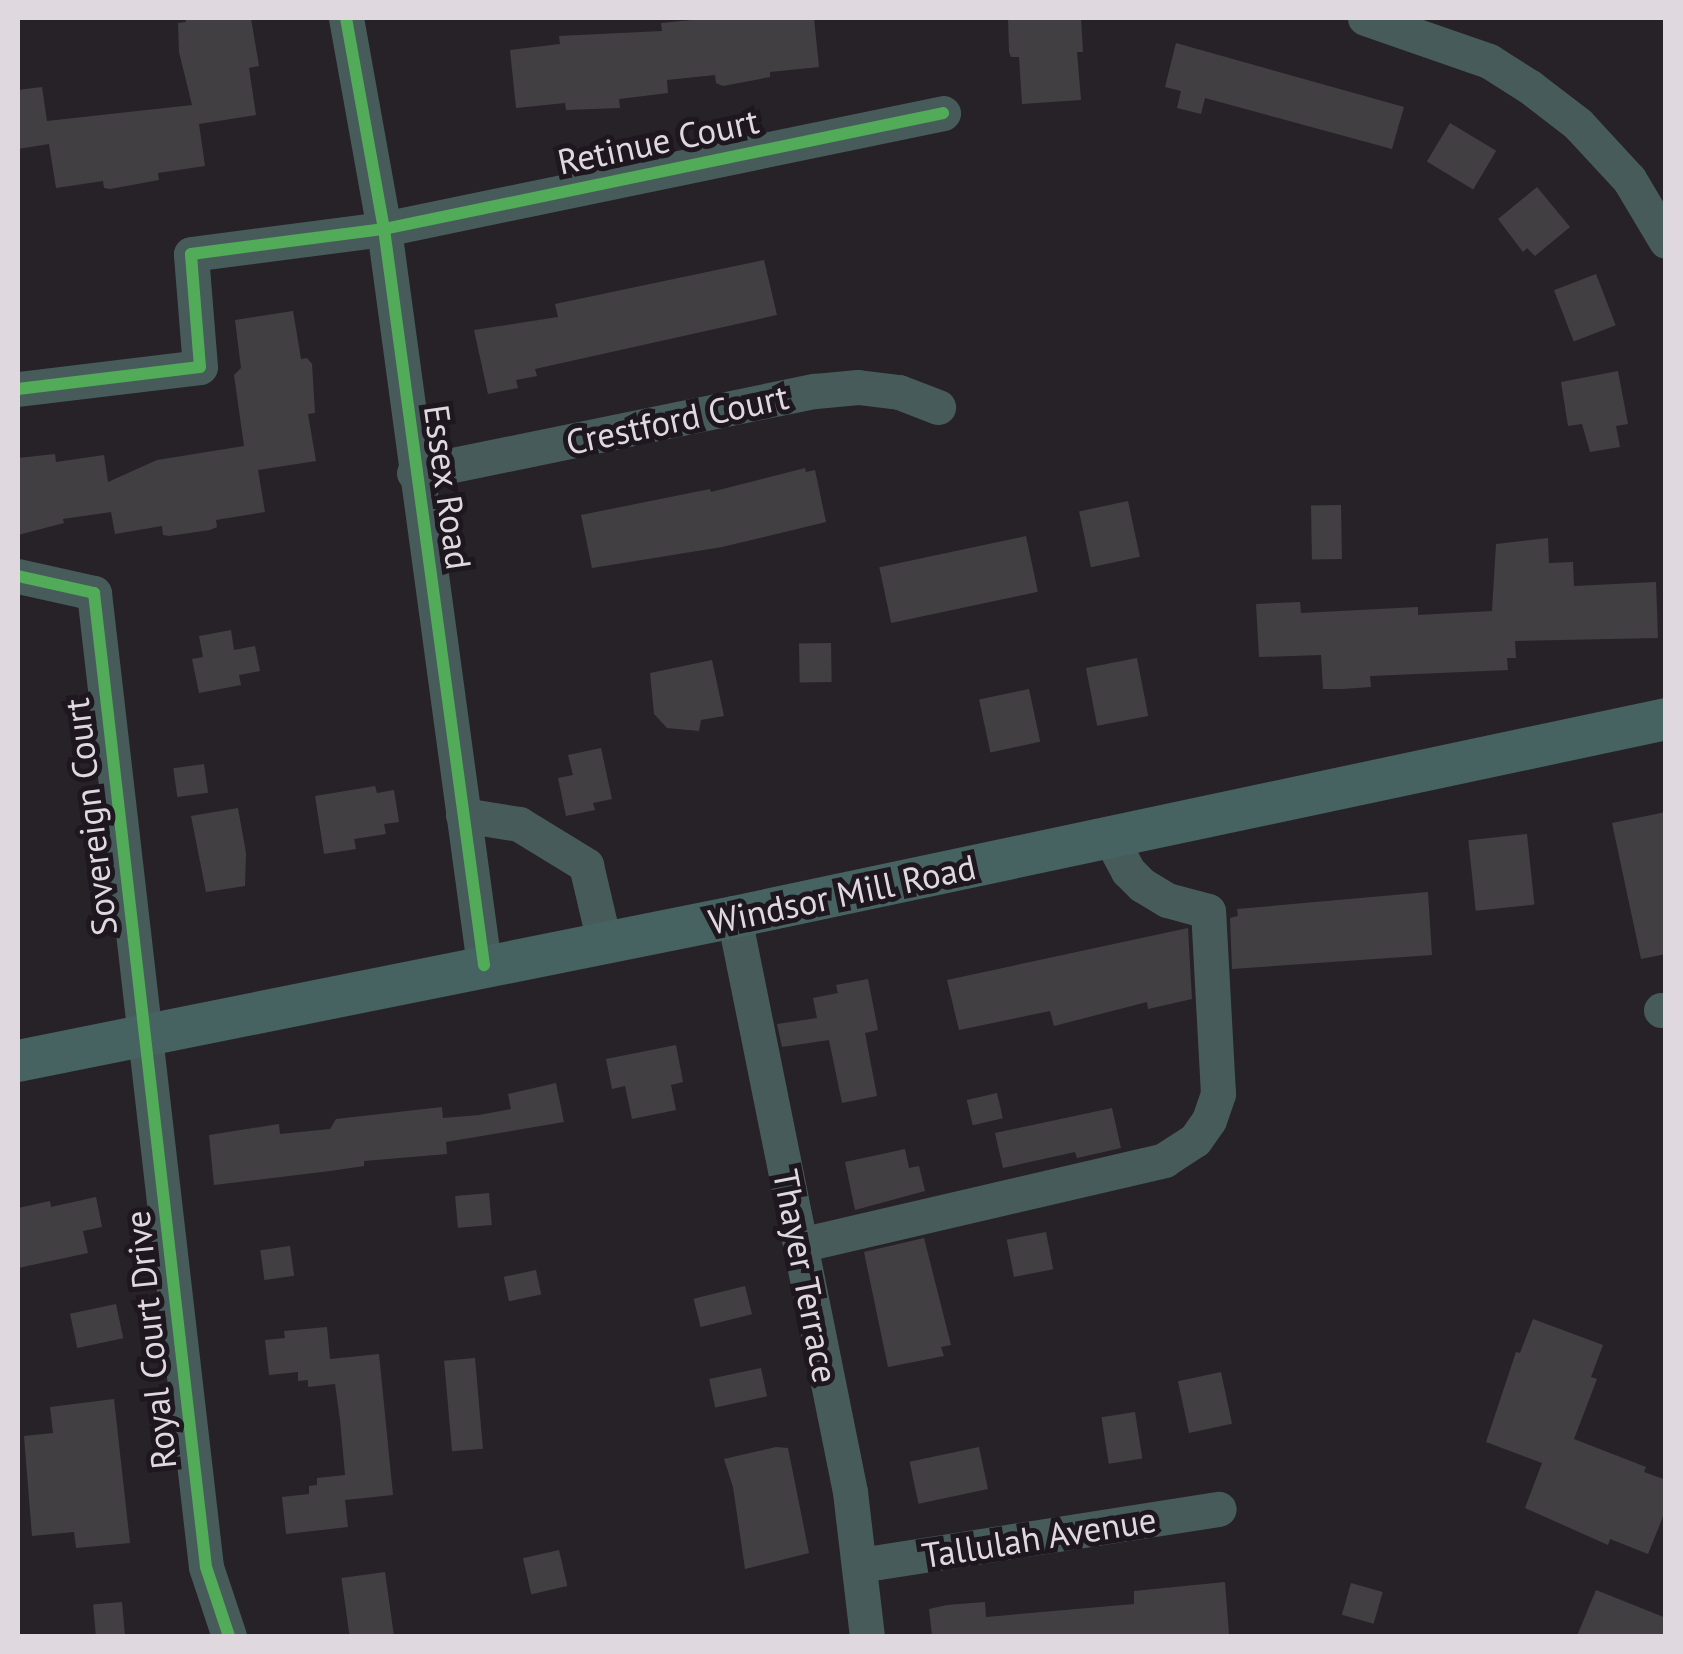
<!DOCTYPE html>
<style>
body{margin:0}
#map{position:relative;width:1683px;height:1654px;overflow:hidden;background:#272228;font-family:"PT Sans",sans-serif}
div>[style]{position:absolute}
.building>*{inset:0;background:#423f43;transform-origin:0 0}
.minor>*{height:35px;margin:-17.5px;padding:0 17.5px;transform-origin:17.5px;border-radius:17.5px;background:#475c5a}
.major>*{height:42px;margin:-21px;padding:0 21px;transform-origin:21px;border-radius:21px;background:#466362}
.cycleway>*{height:12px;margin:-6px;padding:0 6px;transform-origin:6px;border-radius:6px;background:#51ab58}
span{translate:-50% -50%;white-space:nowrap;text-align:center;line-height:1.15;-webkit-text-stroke:10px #1f1720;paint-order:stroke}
.street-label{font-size:35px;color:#dfd9df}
.frame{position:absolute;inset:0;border:20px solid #dfd9df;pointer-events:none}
</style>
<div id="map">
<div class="building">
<i style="clip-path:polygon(185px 18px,251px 18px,259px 66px,249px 68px,256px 115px,199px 124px,205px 166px,158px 173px,159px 180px,110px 189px,104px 188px,103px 181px,56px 188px,49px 144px,18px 149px,18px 90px,42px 87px,47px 121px,192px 105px,179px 52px,178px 23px,186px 22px)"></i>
<i style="clip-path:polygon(713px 18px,814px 18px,819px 67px,770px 72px,770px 77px,723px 86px,716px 83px,715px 75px,667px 80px,668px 93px,619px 99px,620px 108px,566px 110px,565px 103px,516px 108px,510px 50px,560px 44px,559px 36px,662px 31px,661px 23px)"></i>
<i style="clip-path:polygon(1008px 18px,1081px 18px,1083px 52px,1077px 52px,1081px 100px,1022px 104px,1019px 57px,1011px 57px,1009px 52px)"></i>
<i style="clip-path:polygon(1176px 43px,1404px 107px,1392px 149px,1205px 98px,1201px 114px,1177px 108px,1181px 91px,1165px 87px)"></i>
<i style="left:1450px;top:123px;width:54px;height:45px;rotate:31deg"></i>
<i style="clip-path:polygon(1537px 187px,1570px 227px,1535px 256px,1527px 248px,1523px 252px,1498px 219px)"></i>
<i style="clip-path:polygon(764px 260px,777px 315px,535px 369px,537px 376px,516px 380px,518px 388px,488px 394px,474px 330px,558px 317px,555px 304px)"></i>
<i style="left:1596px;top:274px;width:55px;height:45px;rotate:69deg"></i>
<i style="clip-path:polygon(293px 311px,301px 359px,307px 358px,312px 364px,315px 413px,308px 414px,316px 461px,258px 470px,265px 512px,216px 520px,217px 527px,210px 530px,169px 536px,163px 535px,162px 526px,115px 534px,111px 512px,63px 519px,64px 523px,18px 535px,18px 458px,55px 454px,56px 462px,104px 455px,108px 482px,157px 460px,244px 446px,234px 375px,241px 368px,235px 320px)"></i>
<i style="clip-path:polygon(1618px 371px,1628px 424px,1616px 426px,1620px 447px,1590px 452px,1582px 424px,1568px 426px,1561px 382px)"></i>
<i style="clip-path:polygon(805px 468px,806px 472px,815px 470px,826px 522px,722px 547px,592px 568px,581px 515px,710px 489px,711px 492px)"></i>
<i style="left:1128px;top:501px;width:57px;height:50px;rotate:78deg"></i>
<i style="left:1341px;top:505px;width:54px;height:30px;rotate:89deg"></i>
<i style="left:1026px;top:536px;width:57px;height:150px;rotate:78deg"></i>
<i style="clip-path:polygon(1548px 538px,1549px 563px,1573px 562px,1574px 586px,1656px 582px,1658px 638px,1515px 641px,1516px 658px,1507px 658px,1508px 670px,1370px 676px,1371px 687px,1342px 689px,1323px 689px,1321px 655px,1259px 657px,1256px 604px,1300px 602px,1301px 613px,1418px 607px,1418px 615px,1492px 611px,1496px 544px)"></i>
<i style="clip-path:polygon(231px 630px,234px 650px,255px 646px,260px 671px,239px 675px,241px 685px,199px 693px,192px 659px,203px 657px,199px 636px)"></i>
<i style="left:831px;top:643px;width:39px;height:32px;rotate:89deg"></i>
<i style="left:1137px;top:658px;width:59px;height:52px;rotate:79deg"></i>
<i style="clip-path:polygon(712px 660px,724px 716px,701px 720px,699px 731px,667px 728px,654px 714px,650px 673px)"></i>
<i style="left:1029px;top:689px;width:54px;height:51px;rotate:78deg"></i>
<i style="clip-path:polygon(601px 748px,612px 799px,593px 803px,595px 810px,566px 816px,558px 778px,573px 775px,568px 755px)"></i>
<i style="left:204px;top:764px;width:29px;height:31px;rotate:82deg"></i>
<i style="clip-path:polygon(375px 786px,377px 793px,394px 790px,399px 822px,384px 824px,386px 834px,354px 839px,356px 849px,324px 854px,315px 796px)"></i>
<i style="clip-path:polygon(238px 808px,246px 853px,245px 886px,206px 892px,191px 816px)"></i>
<i style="clip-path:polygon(1666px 812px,1666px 954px,1641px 959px,1612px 823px)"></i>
<i style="left:1527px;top:834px;width:71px;height:59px;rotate:84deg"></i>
<i style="clip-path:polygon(1428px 892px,1432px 955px,1232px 969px,1230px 918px,1238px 916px,1237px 909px)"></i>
<i style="clip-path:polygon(1188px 928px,1192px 999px,1148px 1009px,1147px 1002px,1054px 1026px,1050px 1011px,959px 1030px,947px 980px)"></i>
<i style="clip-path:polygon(868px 979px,878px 1030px,865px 1033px,877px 1096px,842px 1103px,829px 1040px,782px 1047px,777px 1024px,817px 1018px,813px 998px,838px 993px,836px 985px)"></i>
<i style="clip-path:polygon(676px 1045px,683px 1082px,671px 1085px,676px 1110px,632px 1119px,625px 1086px,612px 1089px,606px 1059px)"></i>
<i style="clip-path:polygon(556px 1083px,564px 1122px,446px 1142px,447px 1154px,364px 1161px,364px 1166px,330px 1171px,214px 1185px,209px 1135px,279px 1124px,280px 1134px,330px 1129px,336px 1119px,442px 1107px,443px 1118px,479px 1115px,511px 1109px,508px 1094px)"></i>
<i style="left:997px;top:1093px;width:26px;height:31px;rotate:77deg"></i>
<i style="clip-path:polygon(1112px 1108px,1121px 1148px,1077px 1158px,1075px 1152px,1003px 1168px,995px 1133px)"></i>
<i style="clip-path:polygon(905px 1149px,909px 1168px,919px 1166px,925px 1191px,855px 1210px,845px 1162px)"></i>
<i style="left:489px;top:1193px;width:32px;height:34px;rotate:85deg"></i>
<i style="clip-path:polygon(96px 1197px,102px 1227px,83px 1231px,88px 1253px,18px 1268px,18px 1208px,50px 1201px,51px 1207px)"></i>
<i style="left:1046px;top:1232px;width:38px;height:40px;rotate:79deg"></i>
<i style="clip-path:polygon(924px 1238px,951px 1345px,941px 1347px,944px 1356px,888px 1367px,864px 1252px)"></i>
<i style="left:290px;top:1246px;width:30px;height:30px;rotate:82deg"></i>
<i style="left:536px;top:1270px;width:25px;height:33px;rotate:78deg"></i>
<i style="left:745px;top:1286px;width:29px;height:53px;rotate:76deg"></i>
<i style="left:116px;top:1304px;width:35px;height:47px;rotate:78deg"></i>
<i style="clip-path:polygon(1533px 1319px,1603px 1345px,1591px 1377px,1597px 1379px,1574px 1439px,1646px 1467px,1644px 1472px,1666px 1480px,1666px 1509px,1648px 1554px,1610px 1539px,1608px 1545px,1525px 1508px,1542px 1463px,1486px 1442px,1516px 1352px,1520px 1353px)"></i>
<i style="clip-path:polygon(327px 1327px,330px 1359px,379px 1354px,393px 1495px,345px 1500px,348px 1527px,286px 1534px,282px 1497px,309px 1494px,309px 1486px,317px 1485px,317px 1478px,345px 1475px,340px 1420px,335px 1384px,308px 1387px,308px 1380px,298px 1381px,298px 1372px,269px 1375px,265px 1340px,285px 1338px,284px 1331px)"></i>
<i style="left:475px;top:1358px;width:91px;height:31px;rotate:85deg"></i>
<i style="left:761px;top:1368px;width:29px;height:53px;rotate:78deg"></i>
<i style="left:1221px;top:1372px;width:53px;height:44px;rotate:78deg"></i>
<i style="clip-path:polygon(114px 1399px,130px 1543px,76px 1548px,74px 1532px,32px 1536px,24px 1436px,53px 1433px,50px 1407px)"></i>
<i style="left:1135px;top:1412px;width:47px;height:34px;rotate:81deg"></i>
<i style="clip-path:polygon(776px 1447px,788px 1448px,809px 1553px,745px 1569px,733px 1487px,724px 1459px)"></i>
<i style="left:979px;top:1447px;width:43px;height:71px;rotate:78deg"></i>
<i style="left:559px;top:1550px;width:37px;height:37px;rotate:77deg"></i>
<i style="left:385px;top:1572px;width:65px;height:44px;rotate:82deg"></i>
<i style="clip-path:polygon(1225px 1582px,1229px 1634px,932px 1636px,929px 1609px,947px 1605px,985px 1602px,986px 1617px,1134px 1604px,1134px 1591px)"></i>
<i style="left:1351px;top:1583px;width:33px;height:33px;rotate:16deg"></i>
<i style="clip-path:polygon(1596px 1590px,1666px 1618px,1666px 1636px,1577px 1636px)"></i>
<i style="left:122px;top:1602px;width:34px;height:29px;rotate:85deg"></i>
</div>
<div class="minor">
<i style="left:346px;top:18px;width:214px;rotate:79.8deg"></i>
<i style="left:384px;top:229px;width:743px;rotate:82.26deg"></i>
<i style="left:1365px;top:18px;width:131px;rotate:19.1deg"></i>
<i style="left:1489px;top:61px;width:49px;rotate:32.4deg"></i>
<i style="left:1530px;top:87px;width:61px;rotate:37.6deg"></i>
<i style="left:1578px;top:124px;width:75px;rotate:47.2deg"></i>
<i style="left:1629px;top:179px;width:72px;rotate:59.2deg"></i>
<i style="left:18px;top:389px;width:183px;rotate:-6.9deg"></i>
<i style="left:200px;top:367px;width:113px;rotate:-94.6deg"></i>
<i style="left:191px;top:254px;width:195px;rotate:-7.4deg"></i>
<i style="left:384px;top:229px;width:571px;rotate:-11.72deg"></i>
<i style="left:414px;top:473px;width:409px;rotate:-11.6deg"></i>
<i style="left:815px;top:391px;width:43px;rotate:-5.3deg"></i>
<i style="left:858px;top:387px;width:41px;rotate:7deg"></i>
<i style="left:899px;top:392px;width:42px;rotate:21deg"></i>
<i style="left:18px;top:576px;width:78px;rotate:12.6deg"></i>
<i style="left:94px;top:593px;width:980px;rotate:83.44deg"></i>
<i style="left:206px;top:1567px;width:73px;rotate:71.6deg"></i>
<i style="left:463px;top:815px;width:57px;rotate:9.1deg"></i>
<i style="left:519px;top:824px;width:79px;rotate:31.5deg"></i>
<i style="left:586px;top:865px;width:79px;rotate:76.8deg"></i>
<i style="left:734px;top:917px;width:587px;rotate:78.59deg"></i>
<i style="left:850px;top:1492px;width:145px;rotate:83.3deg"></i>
<i style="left:1661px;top:1010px;width:5px"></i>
<i style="left:800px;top:1245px;width:374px;rotate:-13.1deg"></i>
<i style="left:1164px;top:1160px;width:37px;rotate:-33deg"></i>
<i style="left:1195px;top:1140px;width:24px;rotate:-55deg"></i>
<i style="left:1209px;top:1120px;width:28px;rotate:-71deg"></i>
<i style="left:1218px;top:1094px;width:183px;rotate:-93.1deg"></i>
<i style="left:1208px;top:911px;width:42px;rotate:-165deg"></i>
<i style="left:1167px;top:900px;width:29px;rotate:-149deg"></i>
<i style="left:1142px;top:885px;width:20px;rotate:-135deg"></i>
<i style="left:1128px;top:871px;width:38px;rotate:-118deg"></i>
<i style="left:860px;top:1565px;width:363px;rotate:-8.9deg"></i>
</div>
<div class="major">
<i style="left:18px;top:1061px;width:730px;rotate:-11.37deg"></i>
<i style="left:734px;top:917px;width:953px;rotate:-11.99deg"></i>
</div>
<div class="cycleway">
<i style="left:346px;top:18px;width:214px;rotate:79.8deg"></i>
<i style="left:384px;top:229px;width:743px;rotate:82.26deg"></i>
<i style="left:18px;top:389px;width:183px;rotate:-6.9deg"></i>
<i style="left:200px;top:367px;width:113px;rotate:-94.6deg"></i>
<i style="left:191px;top:254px;width:195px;rotate:-7.4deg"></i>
<i style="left:384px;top:229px;width:571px;rotate:-11.72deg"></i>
<i style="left:18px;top:576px;width:78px;rotate:12.6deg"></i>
<i style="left:94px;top:593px;width:980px;rotate:83.44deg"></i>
<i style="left:206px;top:1567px;width:73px;rotate:71.6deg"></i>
</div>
<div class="street-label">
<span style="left:658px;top:141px;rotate:-12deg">Retinue Court</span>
<span style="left:677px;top:419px;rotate:-12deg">Crestford Court</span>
<span style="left:448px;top:487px;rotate:82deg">Essex Road</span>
<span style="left:90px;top:817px;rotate:-97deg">Sovereign Court</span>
<span style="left:842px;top:894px;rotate:-12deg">Windsor Mill Road</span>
<span style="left:806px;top:1276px;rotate:79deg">Thayer Terrace</span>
<span style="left:150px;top:1340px;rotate:-96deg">Royal Court Drive</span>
<span style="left:1039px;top:1537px;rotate:-9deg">Tallulah Avenue</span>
</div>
<div class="frame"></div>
</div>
